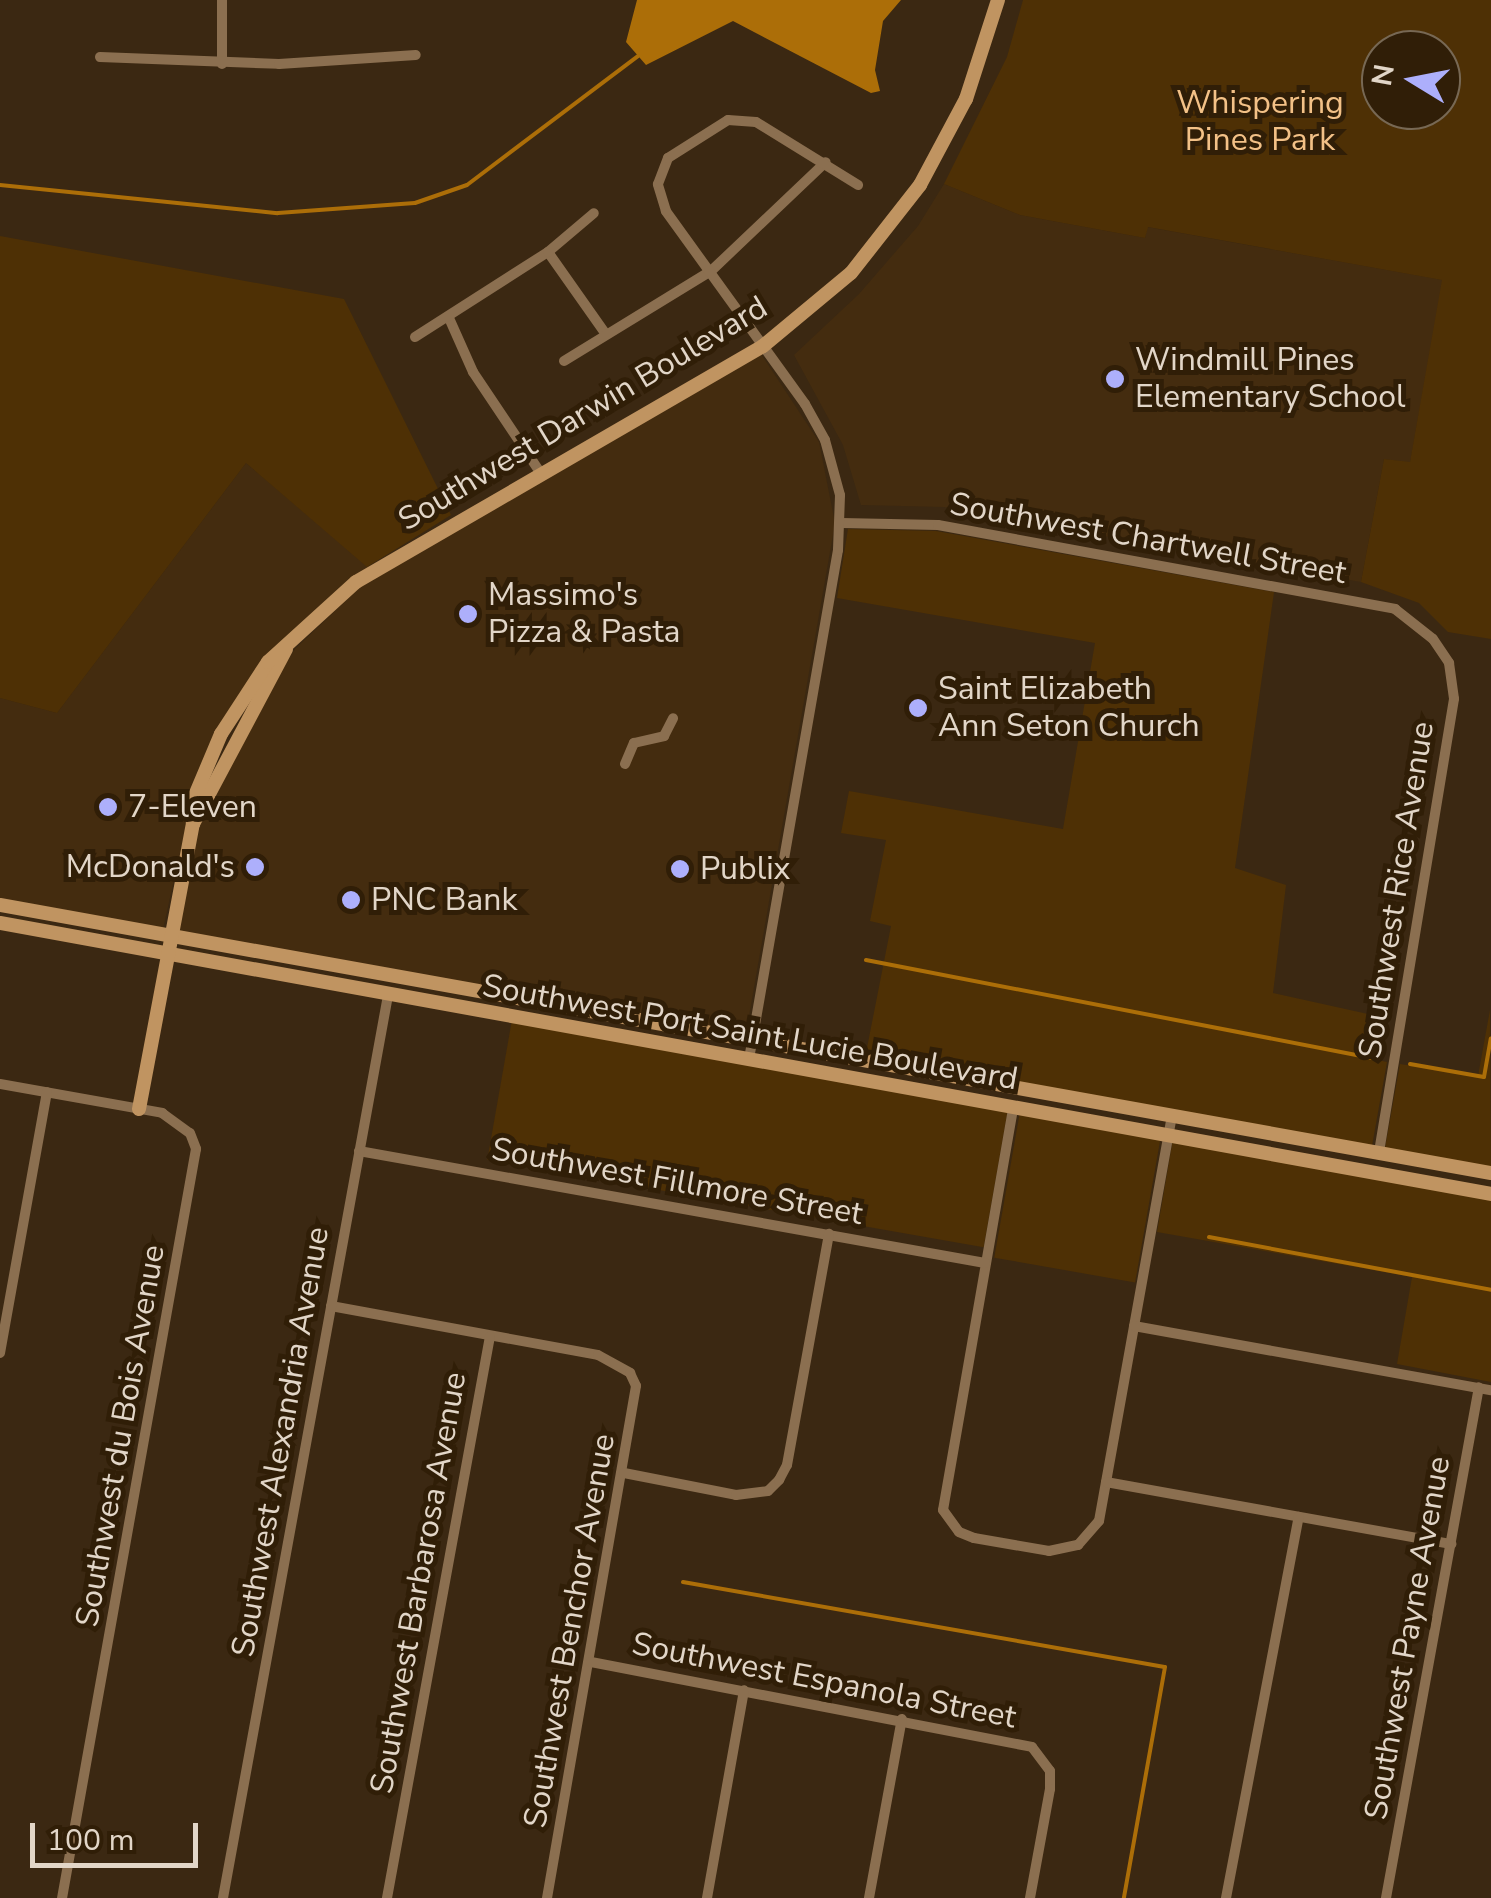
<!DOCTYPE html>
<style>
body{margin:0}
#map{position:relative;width:1491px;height:1898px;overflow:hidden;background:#3b2812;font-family:"Nunito Sans",sans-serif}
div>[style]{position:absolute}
.built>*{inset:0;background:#442c0f}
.green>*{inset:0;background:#4e3005;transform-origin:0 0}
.water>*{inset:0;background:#ac6e08}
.stream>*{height:4px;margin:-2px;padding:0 2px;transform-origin:2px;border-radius:2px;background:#ac6e08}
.street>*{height:10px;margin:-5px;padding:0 5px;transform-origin:5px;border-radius:5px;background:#8b6f50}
.secondary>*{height:14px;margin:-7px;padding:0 7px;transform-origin:7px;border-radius:7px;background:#c09461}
.dots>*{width:28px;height:28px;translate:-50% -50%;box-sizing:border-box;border:5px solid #301e07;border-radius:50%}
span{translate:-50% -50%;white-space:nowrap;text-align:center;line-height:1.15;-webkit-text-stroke:10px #301e07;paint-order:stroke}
.park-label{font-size:32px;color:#f3c187}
.poi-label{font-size:32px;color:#e2d6c8}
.left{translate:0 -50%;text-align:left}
.right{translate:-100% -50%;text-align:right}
.street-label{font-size:32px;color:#e2d6c8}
.north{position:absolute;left:1361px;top:30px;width:100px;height:100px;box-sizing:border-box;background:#301e07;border:2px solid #776854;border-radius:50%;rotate:280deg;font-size:28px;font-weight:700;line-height:40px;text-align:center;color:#e2d6c8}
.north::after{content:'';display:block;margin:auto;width:35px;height:45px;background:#adaffb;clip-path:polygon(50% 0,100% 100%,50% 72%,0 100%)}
.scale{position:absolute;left:30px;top:1823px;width:168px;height:45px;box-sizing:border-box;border:5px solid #e2d6c8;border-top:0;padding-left:12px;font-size:30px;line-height:35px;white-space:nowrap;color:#e2d6c8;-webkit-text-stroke:8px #301e07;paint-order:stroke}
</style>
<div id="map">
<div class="built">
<i style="clip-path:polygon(944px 184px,1020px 215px,1145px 238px,1147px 227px,1443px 280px,1410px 463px,1384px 459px,1361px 582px,944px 507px,861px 505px,843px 445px,794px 355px,859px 294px,918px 226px)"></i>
<i style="clip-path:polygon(761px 354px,819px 442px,835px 523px,745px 1039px,176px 932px,200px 826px,256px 710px,295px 649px,360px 587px)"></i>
<i style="clip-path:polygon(246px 463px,369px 567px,264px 657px,215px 731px,184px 803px,186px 826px,163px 929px,0 899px,0 698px,57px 713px)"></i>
</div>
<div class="green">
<i style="clip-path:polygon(evenodd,1023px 0,1491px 0,1491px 639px,1448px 632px,1419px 603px,1361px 582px,1384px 459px,1410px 462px,1442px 280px,1148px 227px,1145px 238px,1020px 215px,944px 184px,1007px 57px,1023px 0,1381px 50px,1441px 50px,1441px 110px,1381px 110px,1381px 50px)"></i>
<i style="clip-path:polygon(0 236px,344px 299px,451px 515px,367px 567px,246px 463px,57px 713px,0 698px)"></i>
<i style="clip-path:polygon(848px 529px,936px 531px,1274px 592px,1235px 868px,1286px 885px,1273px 993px,1386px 1018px,1378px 1060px,1387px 1062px,1370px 1157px,865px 1058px,891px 926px,870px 921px,886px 840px,841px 833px,849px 791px,1063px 829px,1095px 643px,837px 598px)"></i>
<i style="clip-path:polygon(1490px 1010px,1491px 1179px,1383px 1159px,1400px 1064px,1478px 1076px)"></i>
<i style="left:513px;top:1014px;width:504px;height:148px;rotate:10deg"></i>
<i style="left:1021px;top:1106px;width:143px;height:154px;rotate:10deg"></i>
<i style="clip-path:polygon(1174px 1133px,1491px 1191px,1491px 1382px,1397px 1364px,1412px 1277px,1157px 1232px)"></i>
</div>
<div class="water">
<i style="clip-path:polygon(637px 0,901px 0,883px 21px,875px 70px,880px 91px,871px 93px,733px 21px,646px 65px,626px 42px)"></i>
</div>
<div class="stream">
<i style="left:0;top:185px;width:279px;rotate:5.8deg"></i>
<i style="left:278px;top:213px;width:137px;rotate:-4.2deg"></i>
<i style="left:415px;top:203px;width:55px;rotate:-19.1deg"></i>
<i style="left:467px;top:185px;width:214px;rotate:-37deg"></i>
<i style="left:866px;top:960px;width:515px;rotate:10.96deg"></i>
<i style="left:1410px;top:1064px;width:75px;rotate:10deg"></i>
<i style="left:1484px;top:1077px;width:39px;rotate:-80deg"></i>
<i style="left:1209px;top:1237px;width:287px;rotate:10.6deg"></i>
<i style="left:683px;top:1582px;width:489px;rotate:10deg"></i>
<i style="left:1165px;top:1667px;width:235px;rotate:100.1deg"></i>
</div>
<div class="street">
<i style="left:222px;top:0;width:64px;rotate:90deg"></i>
<i style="left:100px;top:57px;width:179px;rotate:2.2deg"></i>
<i style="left:279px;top:64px;width:137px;rotate:-3.8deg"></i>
<i style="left:548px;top:252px;width:99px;rotate:54.9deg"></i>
<i style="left:449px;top:318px;width:59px;rotate:66deg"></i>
<i style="left:473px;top:372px;width:120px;rotate:56.2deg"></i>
<i style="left:415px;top:337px;width:158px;rotate:-32.6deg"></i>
<i style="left:548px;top:252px;width:60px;rotate:-40.3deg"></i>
<i style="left:564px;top:361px;width:172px;rotate:-31.5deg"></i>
<i style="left:711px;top:271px;width:158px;rotate:-43.5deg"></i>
<i style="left:842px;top:523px;width:96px;rotate:1.2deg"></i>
<i style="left:938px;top:525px;width:465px;rotate:10.4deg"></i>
<i style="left:1395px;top:609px;width:48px;rotate:38.3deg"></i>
<i style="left:1433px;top:639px;width:29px;rotate:56deg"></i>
<i style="left:1449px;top:663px;width:36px;rotate:82deg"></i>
<i style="left:1454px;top:699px;width:461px;rotate:99.4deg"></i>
<i style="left:625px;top:764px;width:23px;rotate:-67deg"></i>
<i style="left:634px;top:743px;width:31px;rotate:-13deg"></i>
<i style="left:664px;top:736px;width:20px;rotate:-63deg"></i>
<i style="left:749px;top:1059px;width:517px;rotate:-80.08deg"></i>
<i style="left:838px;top:550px;width:55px;rotate:-87.9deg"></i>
<i style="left:840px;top:495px;width:57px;rotate:-105.3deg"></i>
<i style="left:825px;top:440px;width:41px;rotate:-119.1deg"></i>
<i style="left:805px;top:404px;width:238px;rotate:-125.8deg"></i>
<i style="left:666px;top:211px;width:28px;rotate:-107deg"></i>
<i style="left:658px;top:184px;width:28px;rotate:-69deg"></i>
<i style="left:668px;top:158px;width:71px;rotate:-32.3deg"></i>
<i style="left:728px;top:120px;width:28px;rotate:4deg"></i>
<i style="left:756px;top:122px;width:120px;rotate:31.7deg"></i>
<i style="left:0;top:1084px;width:165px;rotate:10.1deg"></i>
<i style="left:162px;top:1113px;width:34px;rotate:36deg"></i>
<i style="left:190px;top:1133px;width:17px;rotate:69deg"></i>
<i style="left:196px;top:1149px;width:761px;rotate:100.14deg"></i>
<i style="left:1013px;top:1109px;width:407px;rotate:99.9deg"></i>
<i style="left:943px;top:1510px;width:27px;rotate:54deg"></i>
<i style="left:959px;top:1532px;width:16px;rotate:22deg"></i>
<i style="left:974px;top:1538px;width:76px;rotate:9.8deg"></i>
<i style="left:1049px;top:1551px;width:30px;rotate:-12deg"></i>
<i style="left:1078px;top:1545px;width:32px;rotate:-49deg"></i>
<i style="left:1099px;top:1521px;width:412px;rotate:-79.8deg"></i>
<i style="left:359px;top:1151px;width:636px;rotate:10.14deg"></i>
<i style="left:331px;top:1306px;width:271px;rotate:10.4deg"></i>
<i style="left:598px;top:1355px;width:37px;rotate:29deg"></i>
<i style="left:630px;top:1373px;width:14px;rotate:65deg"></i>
<i style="left:636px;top:1386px;width:520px;rotate:99.86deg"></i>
<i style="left:1134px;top:1326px;width:363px;rotate:10.2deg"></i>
<i style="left:0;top:1353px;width:265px;rotate:-79.8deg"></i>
<i style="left:624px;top:1473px;width:114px;rotate:11.1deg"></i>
<i style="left:736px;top:1495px;width:32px;rotate:-7deg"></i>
<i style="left:768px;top:1491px;width:16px;rotate:-45deg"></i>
<i style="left:779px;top:1480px;width:17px;rotate:-62deg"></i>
<i style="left:787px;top:1465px;width:235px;rotate:-79.7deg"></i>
<i style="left:1106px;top:1482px;width:351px;rotate:10.2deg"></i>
<i style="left:591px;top:1662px;width:449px;rotate:10.9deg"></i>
<i style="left:1032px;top:1747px;width:30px;rotate:53deg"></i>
<i style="left:1050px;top:1771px;width:18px;rotate:90deg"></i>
<i style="left:1050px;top:1789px;width:111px;rotate:100.4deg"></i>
<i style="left:223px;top:1898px;width:918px;rotate:-79.64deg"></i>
<i style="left:387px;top:1898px;width:571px;rotate:-79.61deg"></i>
<i style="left:707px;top:1898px;width:211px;rotate:-79.9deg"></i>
<i style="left:869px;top:1898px;width:182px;rotate:-79.6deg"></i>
<i style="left:1226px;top:1898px;width:388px;rotate:-79.2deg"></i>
<i style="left:1386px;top:1898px;width:519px;rotate:-79.69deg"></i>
</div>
<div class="secondary">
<i style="left:193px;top:824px;width:198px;rotate:-62deg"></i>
<i style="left:0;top:905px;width:1515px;rotate:10.19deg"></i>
<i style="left:0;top:923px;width:1515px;rotate:10.3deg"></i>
<i style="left:139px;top:1109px;width:290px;rotate:-79.3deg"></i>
<i style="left:193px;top:824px;width:19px;rotate:-96deg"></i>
<i style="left:191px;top:805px;width:77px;rotate:-67.1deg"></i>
<i style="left:221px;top:734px;width:86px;rotate:-56.9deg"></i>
<i style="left:268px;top:662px;width:119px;rotate:-42.3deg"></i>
<i style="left:356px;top:582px;width:470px;rotate:-30.1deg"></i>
<i style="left:763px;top:346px;width:114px;rotate:-39.7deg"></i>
<i style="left:851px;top:273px;width:112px;rotate:-51.9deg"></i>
<i style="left:920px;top:185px;width:98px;rotate:-61.9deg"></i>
<i style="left:966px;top:99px;width:104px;rotate:-72.1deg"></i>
</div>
<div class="dots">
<i style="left:1115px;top:379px;background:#adaffb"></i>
<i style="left:468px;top:614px;background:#adaffb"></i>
<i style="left:918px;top:708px;background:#adaffb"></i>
<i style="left:108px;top:807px;background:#adaffb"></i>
<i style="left:255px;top:867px;background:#adaffb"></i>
<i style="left:680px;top:869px;background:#adaffb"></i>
<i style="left:351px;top:900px;background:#adaffb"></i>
</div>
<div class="park-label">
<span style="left:1260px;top:122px">Whispering<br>Pines Park</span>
</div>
<div class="poi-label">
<span class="left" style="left:1135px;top:379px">Windmill Pines<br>Elementary School</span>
<span class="left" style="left:488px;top:614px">Massimo's<br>Pizza &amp; Pasta</span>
<span class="left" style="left:938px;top:708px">Saint Elizabeth<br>Ann Seton Church</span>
<span class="left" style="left:128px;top:807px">7-Eleven</span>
<span class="right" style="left:235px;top:867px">McDonald's</span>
<span class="left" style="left:700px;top:869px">Publix</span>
<span class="left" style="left:371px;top:900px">PNC Bank</span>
</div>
<div class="street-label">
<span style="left:583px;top:414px;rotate:-31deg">Southwest Darwin Boulevard</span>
<span style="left:1148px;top:539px;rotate:10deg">Southwest Chartwell Street</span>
<span style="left:1397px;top:890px;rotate:-81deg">Southwest Rice Avenue</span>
<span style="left:750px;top:1033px;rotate:10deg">Southwest Port Saint Lucie Boulevard</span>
<span style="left:677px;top:1182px;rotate:10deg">Southwest Fillmore Street</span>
<span style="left:121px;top:1436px;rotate:-80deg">Southwest du Bois Avenue</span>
<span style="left:281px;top:1442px;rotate:-80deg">Southwest Alexandria Avenue</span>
<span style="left:419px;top:1583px;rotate:-80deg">Southwest Barbarosa Avenue</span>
<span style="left:570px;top:1631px;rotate:-80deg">Southwest Benchor Avenue</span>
<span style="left:1408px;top:1638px;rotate:-80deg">Southwest Payne Avenue</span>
<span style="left:824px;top:1681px;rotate:11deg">Southwest Espanola Street</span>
</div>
<div class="north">N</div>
<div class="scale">100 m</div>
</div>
